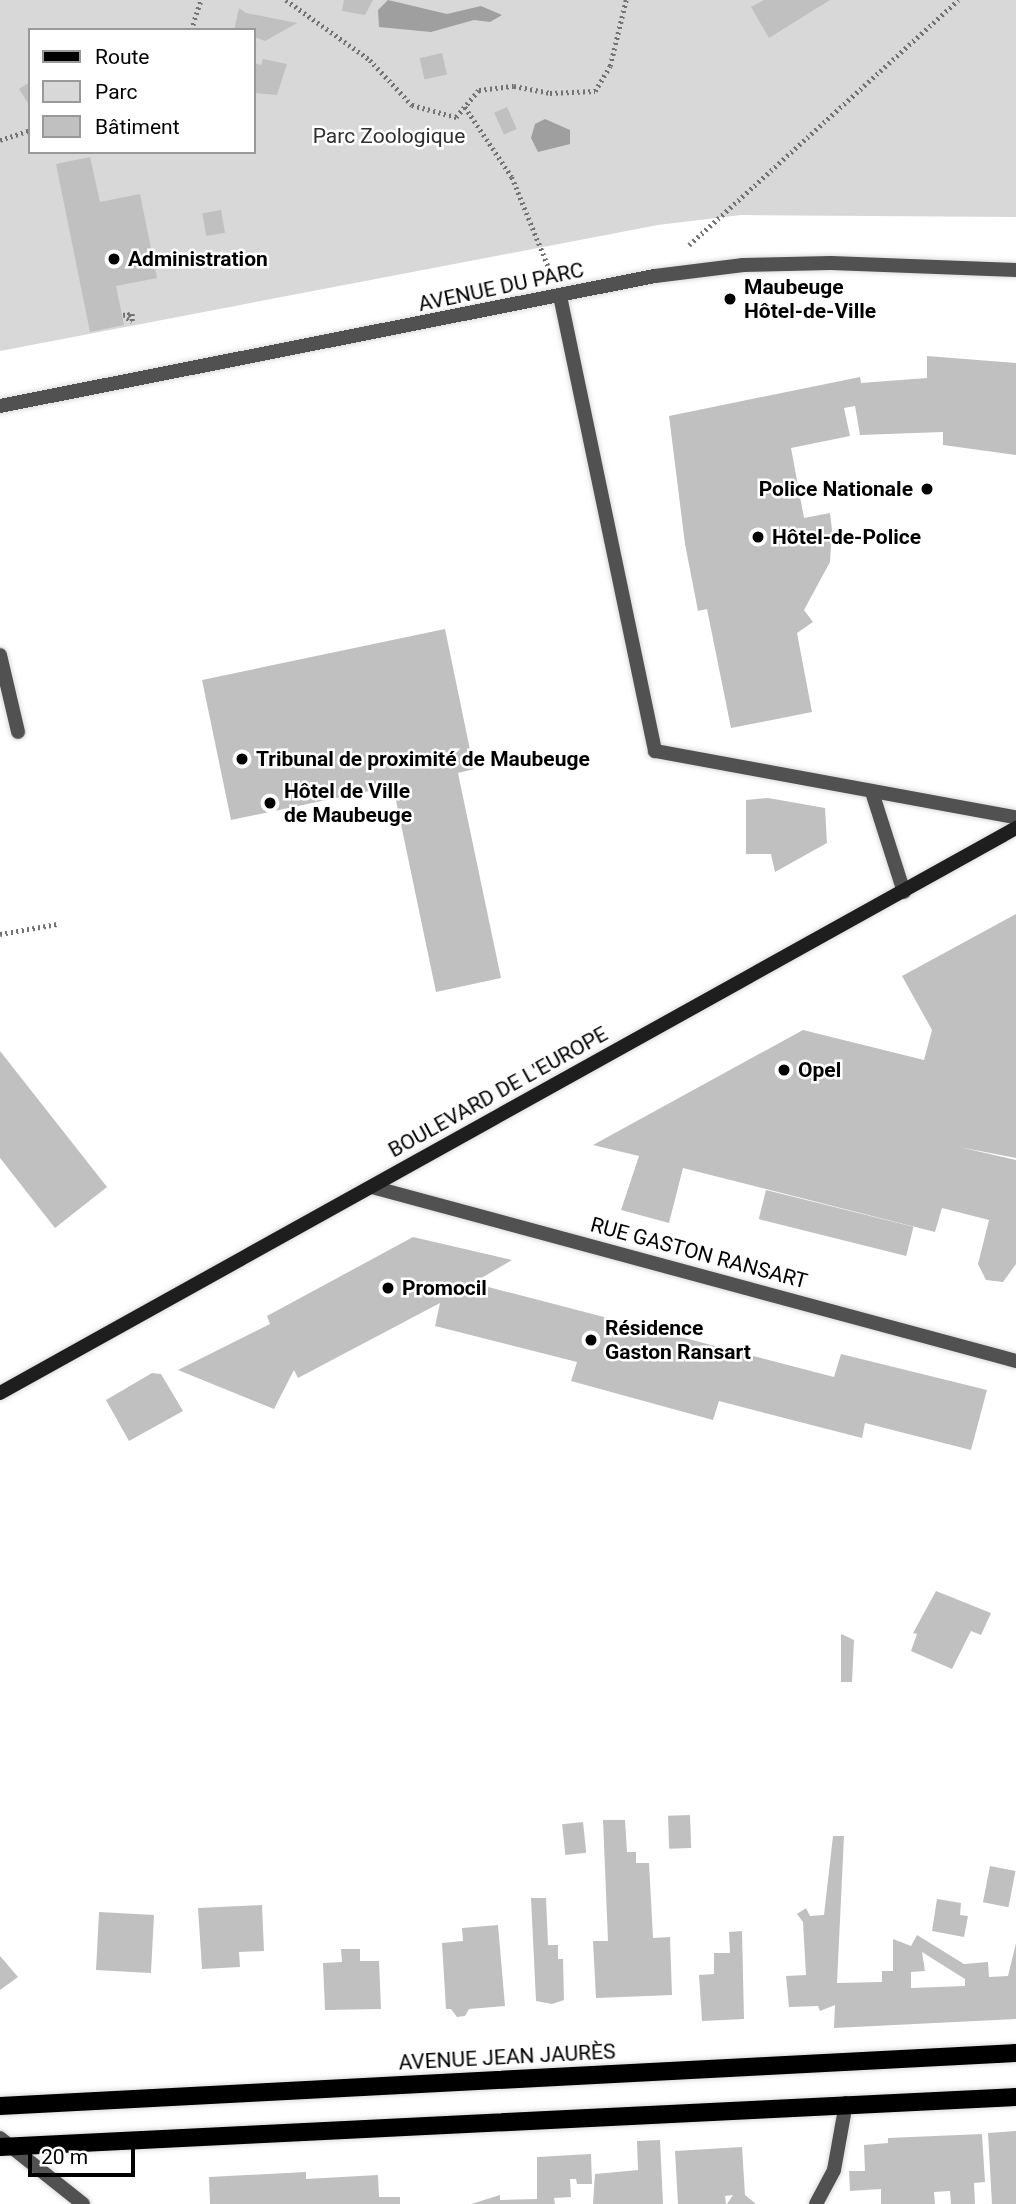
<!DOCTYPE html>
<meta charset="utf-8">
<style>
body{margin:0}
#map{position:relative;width:1016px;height:2204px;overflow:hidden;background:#fff;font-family:Roboto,sans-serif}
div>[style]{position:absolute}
.green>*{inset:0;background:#d8d8d8}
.water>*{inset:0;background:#9f9f9f}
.building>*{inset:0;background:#c0c0c0;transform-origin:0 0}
.path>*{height:4.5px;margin-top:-2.25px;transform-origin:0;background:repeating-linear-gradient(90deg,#737373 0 2px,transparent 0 5.5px)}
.roads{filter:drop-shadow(0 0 2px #dbdbdb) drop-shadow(0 0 2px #dbdbdb)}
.minor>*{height:14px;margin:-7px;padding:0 7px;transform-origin:7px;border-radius:7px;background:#515151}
.secondary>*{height:14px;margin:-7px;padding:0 7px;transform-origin:7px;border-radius:7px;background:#1e1e1e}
.primary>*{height:18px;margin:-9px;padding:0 9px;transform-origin:9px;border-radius:9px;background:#000}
.dots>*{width:19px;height:19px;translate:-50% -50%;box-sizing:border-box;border:4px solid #fff;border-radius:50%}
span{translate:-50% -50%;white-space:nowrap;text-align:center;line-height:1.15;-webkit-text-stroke:5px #fff;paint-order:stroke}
.park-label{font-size:21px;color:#2f2f2f}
.poi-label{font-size:21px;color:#000;font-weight:700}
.left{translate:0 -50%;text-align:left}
.right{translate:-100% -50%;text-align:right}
.street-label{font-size:21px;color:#000}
.legend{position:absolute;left:28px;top:28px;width:228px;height:126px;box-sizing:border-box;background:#fff;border:2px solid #999;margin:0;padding:9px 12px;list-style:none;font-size:21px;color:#000}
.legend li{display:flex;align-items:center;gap:14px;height:35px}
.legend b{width:35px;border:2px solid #999}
.scale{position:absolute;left:28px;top:2145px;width:107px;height:32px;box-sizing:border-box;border:4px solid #000;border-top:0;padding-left:9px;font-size:21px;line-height:24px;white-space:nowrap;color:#000;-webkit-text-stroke:5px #fff;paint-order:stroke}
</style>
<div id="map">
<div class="green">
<i style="clip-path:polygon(evenodd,0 0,1016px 0,1016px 217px,741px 215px,658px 225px,0 351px,0 0,30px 30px,254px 30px,254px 152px,30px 152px,30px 30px)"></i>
</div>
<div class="water">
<i style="clip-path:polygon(388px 0,447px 14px,481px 6px,502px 15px,490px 22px,474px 20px,431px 32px,379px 27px,378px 10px)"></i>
<i style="clip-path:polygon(545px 119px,570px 130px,570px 144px,538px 152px,531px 138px,535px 124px)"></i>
</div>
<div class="building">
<i style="clip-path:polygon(344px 0,373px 0,365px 15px,342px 11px)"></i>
<i style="clip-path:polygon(764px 0,830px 0,769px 38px,751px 7px)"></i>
<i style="clip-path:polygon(239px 8px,246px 13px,297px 23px,265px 41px,254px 37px,254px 30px,234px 30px)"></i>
<i style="left:442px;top:53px;width:22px;height:23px;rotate:77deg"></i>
<i style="clip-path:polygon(263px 59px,287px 64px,277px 95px,254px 93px,254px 63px,261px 65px)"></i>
<i style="clip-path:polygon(30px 82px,30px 106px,19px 89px)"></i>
<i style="left:507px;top:107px;width:24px;height:14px;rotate:66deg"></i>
<i style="clip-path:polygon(90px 157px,100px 202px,140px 194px,157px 278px,116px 286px,124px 325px,90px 332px,56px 164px)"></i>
<i style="left:221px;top:210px;width:23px;height:19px;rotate:80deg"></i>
<i style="clip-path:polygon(927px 356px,1016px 363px,1016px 455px,943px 445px,943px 432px,860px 435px,855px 406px,844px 408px,850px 436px,791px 448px,804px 518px,830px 513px,832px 530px,830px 562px,804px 610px,813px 622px,797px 633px,812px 712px,731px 728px,707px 609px,698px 611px,685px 544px,669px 416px,860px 377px,861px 383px,927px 378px)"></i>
<i style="clip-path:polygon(445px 629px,474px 769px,458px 773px,501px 978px,436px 992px,393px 786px,231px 820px,202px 680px)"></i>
<i style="clip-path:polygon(768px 798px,825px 808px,827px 843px,775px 872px,771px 854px,746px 854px,746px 800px)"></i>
<i style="clip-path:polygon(1016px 914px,1016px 1158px,959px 1147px,1016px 1160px,1016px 1264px,1003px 1282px,986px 1280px,978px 1264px,989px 1220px,942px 1208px,935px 1232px,683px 1168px,669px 1223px,621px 1210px,639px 1156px,593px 1145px,803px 1030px,924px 1060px,932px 1030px,902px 976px)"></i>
<i style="clip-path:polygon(0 1051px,107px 1187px,55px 1228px,0 1158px)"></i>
<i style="left:766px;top:1190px;width:152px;height:30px;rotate:14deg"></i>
<i style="clip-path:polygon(413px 1237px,512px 1260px,473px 1283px,834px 1377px,841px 1354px,987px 1390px,971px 1450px,865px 1423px,862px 1438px,719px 1401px,713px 1420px,571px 1381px,577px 1362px,435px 1326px,440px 1303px,298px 1378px,294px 1370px,274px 1409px,178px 1370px,270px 1324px,267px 1316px)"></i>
<i style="clip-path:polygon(152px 1373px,161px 1374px,183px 1411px,129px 1441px,106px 1400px)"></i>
<i style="clip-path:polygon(936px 1591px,991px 1613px,981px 1635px,971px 1631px,952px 1669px,911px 1651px,917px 1634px,913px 1633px)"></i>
<i style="clip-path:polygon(841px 1634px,854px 1640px,852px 1682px,841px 1682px)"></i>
<i style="left:690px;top:1815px;width:33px;height:22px;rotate:88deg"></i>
<i style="clip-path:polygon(603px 1820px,625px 1820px,627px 1852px,636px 1852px,636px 1863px,649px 1863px,653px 1938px,670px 1937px,672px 1995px,596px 1998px,593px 1941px,608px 1941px)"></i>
<i style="left:583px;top:1822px;width:31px;height:21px;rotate:84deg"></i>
<i style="clip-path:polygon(evenodd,833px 1836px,844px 1836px,837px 1983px,882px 1982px,882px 1971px,893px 1971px,893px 1939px,911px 1946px,917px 1935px,964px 1964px,988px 1962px,989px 1977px,1008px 1976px,1016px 1943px,1016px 2019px,834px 2028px,835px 2005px,820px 2011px,818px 2006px,789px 2007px,786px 1976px,806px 1975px,803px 1922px,797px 1914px,806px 1908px,810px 1916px,824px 1915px,833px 1836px,922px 1952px,965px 1979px,965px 1986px,911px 1988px,911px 1972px,925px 1971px,922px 1952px)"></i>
<i style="left:990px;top:1866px;width:26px;height:37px;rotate:11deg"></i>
<i style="clip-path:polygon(531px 1898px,546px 1898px,548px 1945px,558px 1945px,558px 1959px,563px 1959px,564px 2000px,552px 2004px,536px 2001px)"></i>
<i style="clip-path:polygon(937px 1899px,961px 1903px,960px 1915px,968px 1916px,964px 1937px,932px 1931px)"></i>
<i style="clip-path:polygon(262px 1905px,264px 1951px,239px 1952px,240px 1967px,202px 1969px,198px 1908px)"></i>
<i style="left:154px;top:1915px;width:58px;height:55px;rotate:93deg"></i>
<i style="clip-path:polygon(498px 1925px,505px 2006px,469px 2009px,465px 2016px,457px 2017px,451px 2009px,446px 2009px,442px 1943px,463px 1941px,462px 1928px)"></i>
<i style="clip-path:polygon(742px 1931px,744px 2019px,702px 2021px,699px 1975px,714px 1974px,714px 1953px,730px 1953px,729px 1932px)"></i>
<i style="clip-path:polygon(341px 1949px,360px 1949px,360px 1961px,379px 1961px,381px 2009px,325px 2010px,323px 1963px,342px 1962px)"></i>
<i style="clip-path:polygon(0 1956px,18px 1977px,0 1990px)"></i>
<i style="clip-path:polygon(1016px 2131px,1016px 2204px,992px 2204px,988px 2133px)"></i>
<i style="clip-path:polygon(982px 2134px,985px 2182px,974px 2183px,975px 2204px,951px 2204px,950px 2191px,934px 2192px,935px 2204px,881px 2204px,881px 2189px,850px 2191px,849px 2171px,865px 2171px,864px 2145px,888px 2143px,888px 2138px)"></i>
<i style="clip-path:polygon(660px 2140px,663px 2204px,593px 2204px,595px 2174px,638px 2170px,637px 2141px)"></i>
<i style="clip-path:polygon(742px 2147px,745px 2195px,756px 2204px,727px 2204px,733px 2195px,725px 2196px,726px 2204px,678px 2204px,675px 2151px)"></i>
<i style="clip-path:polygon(591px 2154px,592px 2184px,577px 2184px,576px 2179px,570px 2179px,571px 2197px,554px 2198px,555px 2204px,471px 2204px,500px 2195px,500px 2200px,537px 2199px,537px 2157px)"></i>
<i style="clip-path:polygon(306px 2172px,306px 2179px,378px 2175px,379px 2197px,400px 2197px,400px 2204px,210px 2204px,209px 2177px)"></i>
</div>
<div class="path">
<i style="left:286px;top:0;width:103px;rotate:35.5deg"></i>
<i style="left:370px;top:60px;width:62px;rotate:47deg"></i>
<i style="left:412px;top:105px;width:46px;rotate:15.3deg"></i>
<i style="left:456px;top:117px;width:35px;rotate:-50deg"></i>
<i style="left:479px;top:90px;width:35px;rotate:-7deg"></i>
<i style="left:514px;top:86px;width:37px;rotate:11deg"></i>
<i style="left:550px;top:93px;width:45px;rotate:-2.5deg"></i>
<i style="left:595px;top:91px;width:29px;rotate:-59deg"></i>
<i style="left:610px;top:66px;width:68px;rotate:-76.4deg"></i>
<i style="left:191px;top:30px;width:32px;rotate:-72deg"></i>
<i style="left:465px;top:107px;width:84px;rotate:56.1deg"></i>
<i style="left:512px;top:177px;width:104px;rotate:67.9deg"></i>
<i style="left:0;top:140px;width:32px;rotate:-18deg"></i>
<i style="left:689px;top:245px;width:364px;rotate:-42.3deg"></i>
<i style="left:123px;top:315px;width:7px;rotate:-8deg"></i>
<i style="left:130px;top:314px;width:5px;rotate:127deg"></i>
<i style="left:127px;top:318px;width:6px;rotate:31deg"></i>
<i style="left:132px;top:321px;width:8px;rotate:-90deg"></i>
<i style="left:0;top:934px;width:58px;rotate:-10deg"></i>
</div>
<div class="roads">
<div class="minor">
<i style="left:560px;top:296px;width:465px;rotate:78.2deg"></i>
<i style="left:655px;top:751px;width:367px;rotate:10.4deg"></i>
<i style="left:0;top:406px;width:668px;rotate:-11.23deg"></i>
<i style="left:655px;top:276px;width:89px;rotate:-7.1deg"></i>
<i style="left:743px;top:265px;width:88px;rotate:-1.3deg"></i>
<i style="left:831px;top:263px;width:185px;rotate:2.2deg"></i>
<i style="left:0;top:655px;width:79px;rotate:76.8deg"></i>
<i style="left:872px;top:792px;width:105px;rotate:72.3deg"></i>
<i style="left:372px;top:1187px;width:667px;rotate:15.12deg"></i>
<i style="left:0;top:2138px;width:106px;rotate:38.5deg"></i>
<i style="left:816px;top:2204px;width:38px;rotate:-62deg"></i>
<i style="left:834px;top:2170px;width:68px;rotate:-79.8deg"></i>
</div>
<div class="secondary">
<i style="left:0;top:1393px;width:1163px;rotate:-29.08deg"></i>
</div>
<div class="primary">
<i style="left:0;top:2106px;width:1017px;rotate:-2.99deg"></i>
<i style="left:0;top:2147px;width:1017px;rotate:-2.82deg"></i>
</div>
</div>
<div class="dots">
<i style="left:114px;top:259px;background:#000"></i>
<i style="left:730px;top:299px;background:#000"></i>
<i style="left:927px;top:489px;background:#000"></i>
<i style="left:758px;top:537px;background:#000"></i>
<i style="left:242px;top:759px;background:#000"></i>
<i style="left:270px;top:803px;background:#000"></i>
<i style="left:784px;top:1070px;background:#000"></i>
<i style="left:388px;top:1288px;background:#000"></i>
<i style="left:591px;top:1340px;background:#000"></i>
</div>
<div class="park-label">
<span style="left:389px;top:136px">Parc Zoologique</span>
</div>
<div class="poi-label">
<span class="left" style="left:128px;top:259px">Administration</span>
<span class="left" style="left:744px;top:299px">Maubeuge<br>Hôtel-de-Ville</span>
<span class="right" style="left:913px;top:489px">Police Nationale</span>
<span class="left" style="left:772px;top:537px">Hôtel-de-Police</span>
<span class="left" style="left:256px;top:759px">Tribunal de proximité de Maubeuge</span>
<span class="left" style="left:284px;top:803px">Hôtel de Ville<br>de Maubeuge</span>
<span class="left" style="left:798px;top:1070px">Opel</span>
<span class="left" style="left:402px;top:1288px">Promocil</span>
<span class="left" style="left:605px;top:1340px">Résidence<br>Gaston Ransart</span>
</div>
<div class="street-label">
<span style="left:501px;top:287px;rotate:-12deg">AVENUE DU PARC</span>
<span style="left:498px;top:1092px;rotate:-29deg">BOULEVARD DE L'EUROPE</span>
<span style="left:699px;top:1253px;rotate:15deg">RUE GASTON RANSART</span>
<span style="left:507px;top:2057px;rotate:-3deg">AVENUE JEAN JAURÈS</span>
</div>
<ul class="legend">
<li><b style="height:9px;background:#000"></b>Route</li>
<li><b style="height:19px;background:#d8d8d8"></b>Parc</li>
<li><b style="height:19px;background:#c0c0c0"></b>Bâtiment</li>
</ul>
<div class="scale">20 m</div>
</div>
